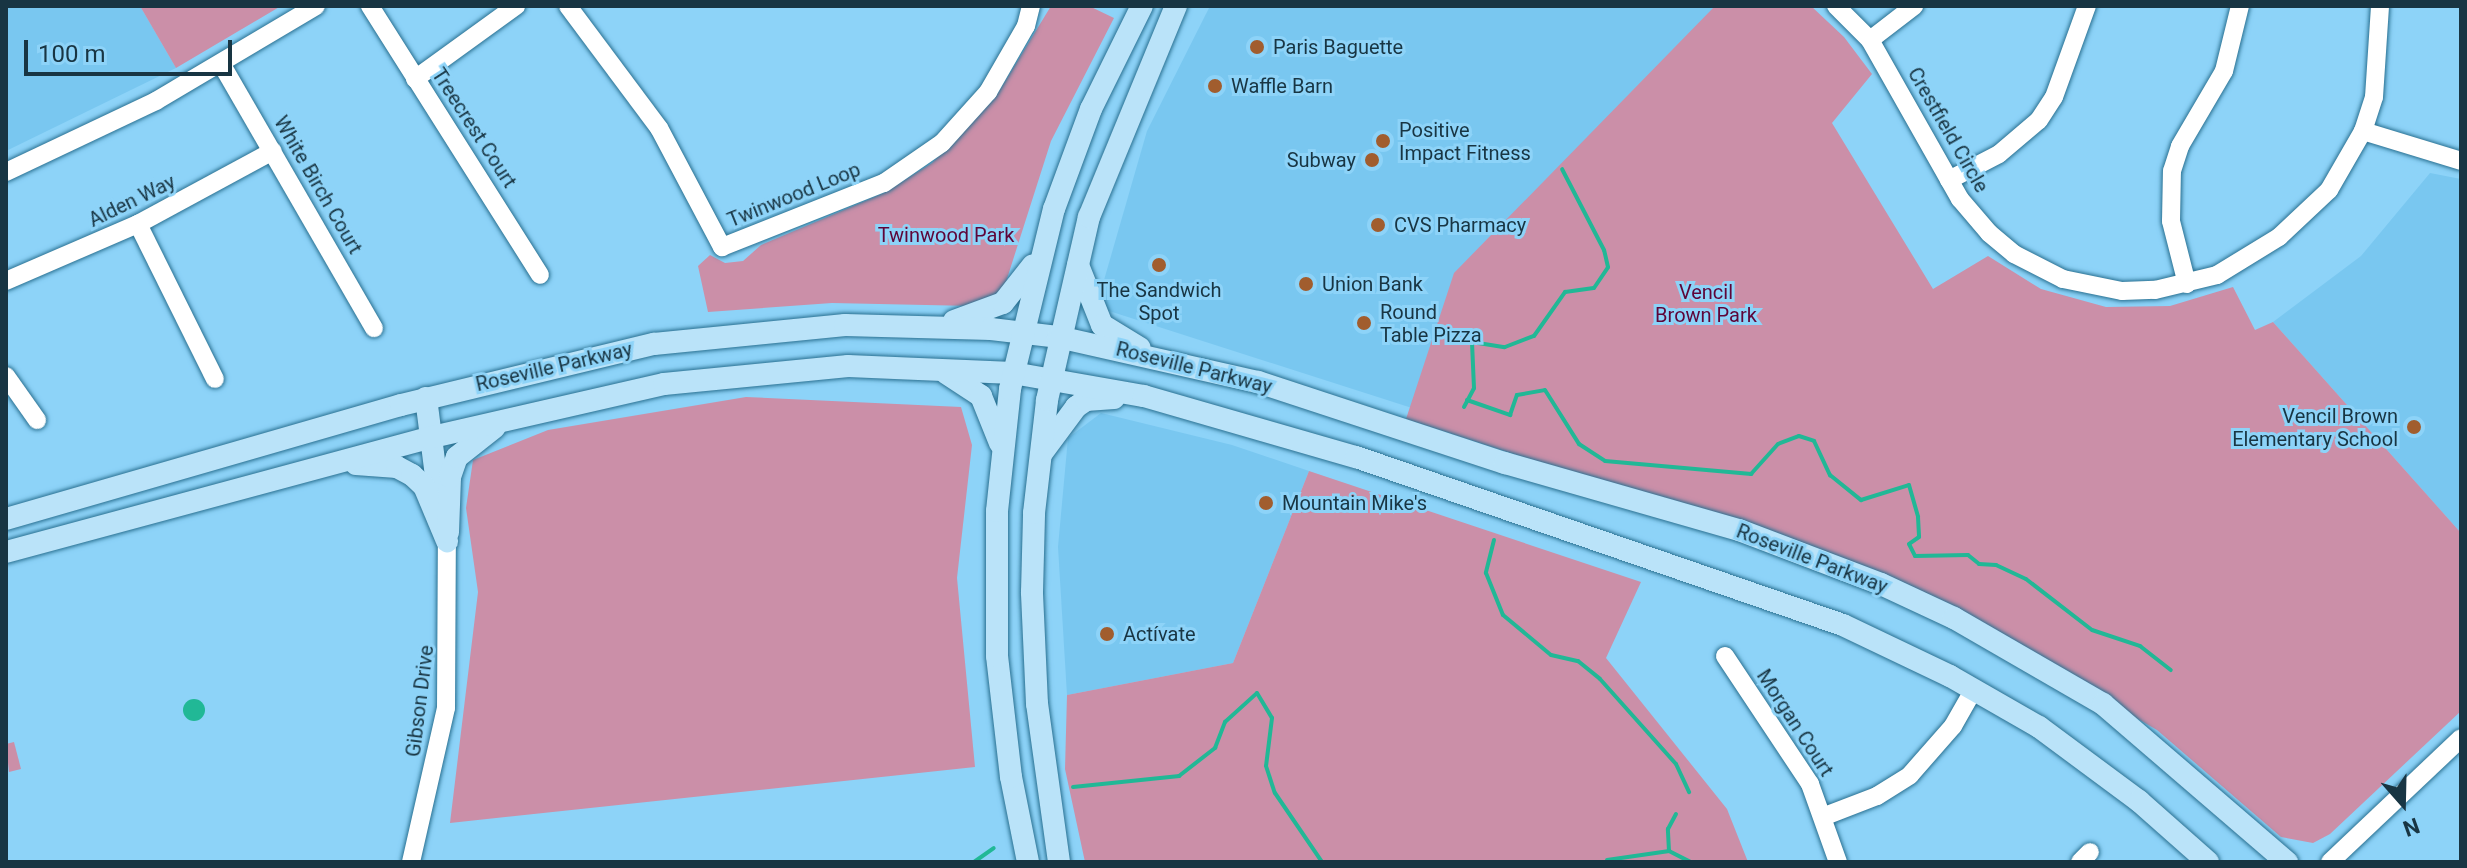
<!DOCTYPE html>
<meta charset="utf-8">
<style>
body{margin:0}
#map{position:relative;width:2467px;height:868px;overflow:hidden;background:#8dd3f8;font-family:Roboto,sans-serif}
div>[style]{position:absolute}
.built>*{inset:0;background:#79c7f0}
.green>*{inset:0;background:#cb8fa8}
.water>*{inset:0;background:#21b896}
.round{border-radius:50%}
.stream>*{height:4px;margin:-2px;padding:0 2px;transform-origin:2px;border-radius:2px;background:#21b896}
.roads{filter:drop-shadow(0 0 2px #297091) drop-shadow(0 0 2px #297091)}
.minor>*{height:18px;margin:-9px;padding:0 9px;transform-origin:9px;border-radius:9px;background:#fff}
.major>*{height:22px;margin:-11px;padding:0 11px;transform-origin:11px;border-radius:11px;background:#bae3f9}
.dots>*{width:22px;height:22px;translate:-50% -50%;box-sizing:border-box;border:4px solid #8dd3f8;border-radius:50%}
span{translate:-50% -50%;white-space:nowrap;text-align:center;line-height:1.15;-webkit-text-stroke:6px #8dd3f8;paint-order:stroke}
.poi-label{font-size:20px;color:#183543}
.left{translate:0 -50%;text-align:left}
.right{translate:-100% -50%;text-align:right}
.street-label{font-size:20px;color:#183543}
.park-label{font-size:20px;color:#5e0538}
.frame{position:absolute;inset:0;border:8px solid #183543;pointer-events:none}
.north{position:absolute;left:2363px;top:764px;width:80px;height:80px;-webkit-text-stroke:6px #8dd3f8;paint-order:stroke;rotate:160deg;font-size:22px;font-weight:700;line-height:32px;text-align:center;color:#183543}
.north::after{content:'';display:block;margin:auto;width:28px;height:36px;background:#183543;clip-path:polygon(50% 0,100% 100%,50% 72%,0 100%)}
.scale{position:absolute;left:24px;top:40px;width:208px;height:36px;box-sizing:border-box;border:4px solid #183543;border-top:0;padding-left:10px;font-size:24px;line-height:28px;white-space:nowrap;color:#183543;-webkit-text-stroke:6px #8dd3f8;paint-order:stroke}
</style>
<div id="map">
<div class="built">
<i style="clip-path:polygon(6px 6px,140px 6px,176px 68px,6px 151px)"></i>
<i style="clip-path:polygon(1210px 6px,1716px 6px,1412px 408px,1106px 310px,1100px 294px,1147px 131px)"></i>
<i style="clip-path:polygon(2430px 173px,2461px 179px,2461px 533px,2273px 322px,2361px 256px)"></i>
<i style="clip-path:polygon(1101px 413px,1232px 445px,1309px 471px,1233px 663px,1067px 695px,1058px 547px,1068px 438px)"></i>
</div>
<div class="green">
<i style="clip-path:polygon(140px 6px,281px 6px,176px 68px)"></i>
<i style="clip-path:polygon(1051px 6px,1089px 6px,1114px 18px,1051px 141px,1005px 285px,992px 299px,973px 306px,832px 303px,708px 312px,698px 266px,710px 255px,725px 263px,743px 261px,761px 245px,884px 193px,932px 163px,995px 98px)"></i>
<i style="clip-path:polygon(1715px 6px,1811px 6px,1844px 37px,1872px 74px,1832px 123px,1933px 289px,1988px 256px,2041px 289px,2106px 307px,2170px 306px,2233px 287px,2255px 330px,2273px 322px,2461px 533px,2461px 711px,2330px 834px,2313px 843px,2281px 837px,2157px 730px,1972px 623px,1764px 535px,1406px 419px,1454px 273px)"></i>
<i style="clip-path:polygon(746px 397px,961px 407px,972px 445px,957px 578px,975px 767px,450px 823px,478px 592px,466px 508px,473px 460px,548px 430px)"></i>
<i style="clip-path:polygon(1309px 471px,1641px 582px,1606px 658px,1727px 809px,1748px 862px,1085px 862px,1065px 769px,1067px 695px,1233px 663px)"></i>
<i style="clip-path:polygon(14px 742px,21px 769px,9px 772px,6px 744px)"></i>
</div>
<div class="water">
<i class="round" style="left:183px;top:699px;width:22px;height:22px"></i>
</div>
<div class="stream">
<i style="left:1467px;top:400px;width:46px;rotate:19.2deg"></i>
<i style="left:1510px;top:415px;width:21px;rotate:-71deg"></i>
<i style="left:1517px;top:395px;width:28px;rotate:-10deg"></i>
<i style="left:1545px;top:390px;width:64px;rotate:57.8deg"></i>
<i style="left:1579px;top:444px;width:31px;rotate:33deg"></i>
<i style="left:1605px;top:461px;width:147px;rotate:5.1deg"></i>
<i style="left:1751px;top:474px;width:40px;rotate:-48deg"></i>
<i style="left:1778px;top:444px;width:22px;rotate:-21deg"></i>
<i style="left:1799px;top:436px;width:16px;rotate:18deg"></i>
<i style="left:1814px;top:441px;width:38px;rotate:65deg"></i>
<i style="left:1830px;top:475px;width:40px;rotate:39deg"></i>
<i style="left:1861px;top:500px;width:50px;rotate:-17.4deg"></i>
<i style="left:1909px;top:485px;width:33px;rotate:74deg"></i>
<i style="left:1918px;top:517px;width:20px;rotate:87deg"></i>
<i style="left:1919px;top:537px;width:12px;rotate:145deg"></i>
<i style="left:1909px;top:544px;width:13px;rotate:63deg"></i>
<i style="left:1915px;top:556px;width:53px;rotate:-1.1deg"></i>
<i style="left:1968px;top:555px;width:14px;rotate:39deg"></i>
<i style="left:1979px;top:564px;width:17px;rotate:3deg"></i>
<i style="left:1996px;top:565px;width:33px;rotate:25deg"></i>
<i style="left:2026px;top:579px;width:83px;rotate:37.7deg"></i>
<i style="left:2092px;top:630px;width:51px;rotate:18.4deg"></i>
<i style="left:2140px;top:646px;width:39px;rotate:38deg"></i>
<i style="left:1464px;top:407px;width:21px;rotate:-62deg"></i>
<i style="left:1474px;top:388px;width:46px;rotate:-92.5deg"></i>
<i style="left:1472px;top:342px;width:33px;rotate:9deg"></i>
<i style="left:1505px;top:347px;width:31px;rotate:-21deg"></i>
<i style="left:1534px;top:336px;width:54px;rotate:-54.8deg"></i>
<i style="left:1565px;top:292px;width:29px;rotate:-8deg"></i>
<i style="left:1594px;top:288px;width:25px;rotate:-56deg"></i>
<i style="left:1608px;top:267px;width:17px;rotate:-103deg"></i>
<i style="left:1604px;top:250px;width:91px;rotate:-117.4deg"></i>
<i style="left:1494px;top:540px;width:34px;rotate:104deg"></i>
<i style="left:1486px;top:573px;width:45px;rotate:68deg"></i>
<i style="left:1503px;top:615px;width:62px;rotate:39.8deg"></i>
<i style="left:1551px;top:655px;width:28px;rotate:13deg"></i>
<i style="left:1578px;top:661px;width:28px;rotate:39deg"></i>
<i style="left:1600px;top:679px;width:114px;rotate:48.2deg"></i>
<i style="left:1676px;top:764px;width:31px;rotate:65deg"></i>
<i style="left:1073px;top:787px;width:107px;rotate:-5.9deg"></i>
<i style="left:1179px;top:776px;width:46px;rotate:-37.9deg"></i>
<i style="left:1215px;top:748px;width:28px;rotate:-69deg"></i>
<i style="left:1225px;top:722px;width:43px;rotate:-42.2deg"></i>
<i style="left:1257px;top:693px;width:29px;rotate:59deg"></i>
<i style="left:1272px;top:718px;width:48px;rotate:97.1deg"></i>
<i style="left:1266px;top:766px;width:28px;rotate:72deg"></i>
<i style="left:1275px;top:793px;width:83px;rotate:55.7deg"></i>
<i style="left:1669px;top:851px;width:22px;rotate:-93deg"></i>
<i style="left:1668px;top:829px;width:17px;rotate:-62deg"></i>
<i style="left:1607px;top:860px;width:63px;rotate:-8.3deg"></i>
<i style="left:1669px;top:851px;width:25px;rotate:27deg"></i>
<i style="left:974px;top:862px;width:24px;rotate:-35deg"></i>
</div>
<div class="roads">
<div class="minor">
<i style="left:370px;top:6px;width:318px;rotate:57.7deg"></i>
<i style="left:568px;top:6px;width:152px;rotate:53.3deg"></i>
<i style="left:659px;top:128px;width:135px;rotate:62.1deg"></i>
<i style="left:722px;top:247px;width:174px;rotate:-21.6deg"></i>
<i style="left:884px;top:183px;width:70px;rotate:-34.6deg"></i>
<i style="left:942px;top:143px;width:69px;rotate:-48deg"></i>
<i style="left:988px;top:92px;width:76px;rotate:-60.1deg"></i>
<i style="left:1026px;top:26px;width:21px;rotate:-76deg"></i>
<i style="left:1836px;top:6px;width:48px;rotate:45deg"></i>
<i style="left:1870px;top:40px;width:183px;rotate:60.5deg"></i>
<i style="left:1960px;top:199px;width:45px;rotate:49.5deg"></i>
<i style="left:1989px;top:233px;width:33px;rotate:40deg"></i>
<i style="left:2014px;top:254px;width:55px;rotate:27deg"></i>
<i style="left:2063px;top:279px;width:60px;rotate:11.5deg"></i>
<i style="left:2122px;top:291px;width:33px;rotate:-2deg"></i>
<i style="left:2155px;top:290px;width:64px;rotate:-13.6deg"></i>
<i style="left:2217px;top:275px;width:73px;rotate:-31.5deg"></i>
<i style="left:2279px;top:237px;width:69px;rotate:-43.2deg"></i>
<i style="left:2329px;top:190px;width:68px;rotate:-60deg"></i>
<i style="left:2363px;top:131px;width:36px;rotate:-72deg"></i>
<i style="left:2374px;top:97px;width:91px;rotate:-86.2deg"></i>
<i style="left:1870px;top:40px;width:56px;rotate:-37.7deg"></i>
<i style="left:222px;top:65px;width:304px;rotate:60deg"></i>
<i style="left:415px;top:79px;width:125px;rotate:-35.9deg"></i>
<i style="left:2363px;top:131px;width:102px;rotate:17deg"></i>
<i style="left:6px;top:172px;width:166px;rotate:-25.3deg"></i>
<i style="left:156px;top:101px;width:186px;rotate:-30.7deg"></i>
<i style="left:1949px;top:180px;width:56px;rotate:-27.5deg"></i>
<i style="left:1999px;top:154px;width:52px;rotate:-40.4deg"></i>
<i style="left:2039px;top:120px;width:27px;rotate:-57deg"></i>
<i style="left:2054px;top:97px;width:97px;rotate:-70.1deg"></i>
<i style="left:138px;top:224px;width:173px;rotate:63.6deg"></i>
<i style="left:6px;top:281px;width:144px;rotate:-23.4deg"></i>
<i style="left:138px;top:224px;width:153px;rotate:-28.4deg"></i>
<i style="left:2187px;top:284px;width:65px;rotate:-104.3deg"></i>
<i style="left:2171px;top:221px;width:50px;rotate:-88.9deg"></i>
<i style="left:2172px;top:171px;width:26px;rotate:-72deg"></i>
<i style="left:2180px;top:146px;width:87px;rotate:-59.6deg"></i>
<i style="left:2224px;top:71px;width:67px;rotate:-76.2deg"></i>
<i style="left:6px;top:376px;width:54px;rotate:54.8deg"></i>
<i style="left:1725px;top:656px;width:154px;rotate:56.4deg"></i>
<i style="left:1810px;top:784px;width:83px;rotate:70.3deg"></i>
<i style="left:1825px;top:816px;width:56px;rotate:-21deg"></i>
<i style="left:1877px;top:796px;width:39px;rotate:-32deg"></i>
<i style="left:1910px;top:775px;width:65px;rotate:-48.7deg"></i>
<i style="left:1953px;top:726px;width:43px;rotate:-60.4deg"></i>
<i style="left:411px;top:862px;width:158px;rotate:-77.2deg"></i>
<i style="left:446px;top:708px;width:167px;rotate:-89.7deg"></i>
<i style="left:2080px;top:862px;width:14px;rotate:-45deg"></i>
<i style="left:2330px;top:862px;width:180px;rotate:-43.4deg"></i>
</div>
<div class="major">
<i style="left:1078px;top:265px;width:65px;rotate:68.2deg"></i>
<i style="left:1102px;top:325px;width:44px;rotate:31.2deg"></i>
<i style="left:954px;top:321px;width:52px;rotate:-20.2deg"></i>
<i style="left:1003px;top:303px;width:48px;rotate:-51.7deg"></i>
<i style="left:946px;top:373px;width:42px;rotate:33.3deg"></i>
<i style="left:981px;top:396px;width:51px;rotate:68deg"></i>
<i style="left:426px;top:398px;width:103px;rotate:82.7deg"></i>
<i style="left:1042px;top:453px;width:57px;rotate:-53.5deg"></i>
<i style="left:1076px;top:407px;width:12px;rotate:-35deg"></i>
<i style="left:1086px;top:400px;width:28px;rotate:-4deg"></i>
<i style="left:356px;top:464px;width:41px;rotate:4.2deg"></i>
<i style="left:397px;top:467px;width:17px;rotate:28deg"></i>
<i style="left:412px;top:475px;width:16px;rotate:43deg"></i>
<i style="left:424px;top:486px;width:60px;rotate:67.3deg"></i>
<i style="left:6px;top:519px;width:411px;rotate:-16.1deg"></i>
<i style="left:401px;top:405px;width:260px;rotate:-13.6deg"></i>
<i style="left:654px;top:344px;width:192px;rotate:-5.7deg"></i>
<i style="left:845px;top:325px;width:146px;rotate:1.6deg"></i>
<i style="left:991px;top:329px;width:67px;rotate:6.8deg"></i>
<i style="left:1058px;top:337px;width:205px;rotate:12.7deg"></i>
<i style="left:1258px;top:382px;width:260px;rotate:18.2deg"></i>
<i style="left:1505px;top:463px;width:243px;rotate:16deg"></i>
<i style="left:1739px;top:530px;width:152px;rotate:20.8deg"></i>
<i style="left:1881px;top:584px;width:81px;rotate:25deg"></i>
<i style="left:1954px;top:618px;width:172px;rotate:30deg"></i>
<i style="left:2103px;top:704px;width:243px;rotate:40.7deg"></i>
<i style="left:448px;top:532px;width:55px;rotate:-87.9deg"></i>
<i style="left:450px;top:477px;width:21px;rotate:-71deg"></i>
<i style="left:457px;top:457px;width:48px;rotate:-38.3deg"></i>
<i style="left:6px;top:552px;width:437px;rotate:-15.1deg"></i>
<i style="left:428px;top:438px;width:242px;rotate:-12.9deg"></i>
<i style="left:664px;top:384px;width:185px;rotate:-5.6deg"></i>
<i style="left:848px;top:366px;width:165px;rotate:2.4deg"></i>
<i style="left:1013px;top:373px;width:133px;rotate:10deg"></i>
<i style="left:1144px;top:396px;width:221px;rotate:16.1deg"></i>
<i style="left:1356px;top:457px;width:515px;rotate:19.03deg"></i>
<i style="left:1843px;top:625px;width:119px;rotate:25.5deg"></i>
<i style="left:1950px;top:676px;width:103px;rotate:29.8deg"></i>
<i style="left:2039px;top:727px;width:124px;rotate:36.5deg"></i>
<i style="left:2139px;top:801px;width:92px;rotate:41.5deg"></i>
<i style="left:1028px;top:862px;width:87px;rotate:-101.3deg"></i>
<i style="left:1011px;top:777px;width:122px;rotate:-96.6deg"></i>
<i style="left:997px;top:656px;width:145px;rotate:-90deg"></i>
<i style="left:997px;top:511px;width:123px;rotate:-83.9deg"></i>
<i style="left:1010px;top:389px;width:185px;rotate:-76.3deg"></i>
<i style="left:1054px;top:209px;width:107px;rotate:-69.7deg"></i>
<i style="left:1091px;top:109px;width:115px;rotate:-63.7deg"></i>
<i style="left:1059px;top:862px;width:160px;rotate:-97.9deg"></i>
<i style="left:1037px;top:704px;width:112px;rotate:-92.6deg"></i>
<i style="left:1032px;top:592px;width:79px;rotate:-88.5deg"></i>
<i style="left:1034px;top:513px;width:114px;rotate:-83.4deg"></i>
<i style="left:1047px;top:400px;width:188px;rotate:-77.1deg"></i>
<i style="left:1089px;top:217px;width:228px;rotate:-67.6deg"></i>
</div>
</div>
<div class="dots">
<i style="left:1257px;top:47px;background:#a15d2e"></i>
<i style="left:1215px;top:86px;background:#a15d2e"></i>
<i style="left:1383px;top:141px;background:#a15d2e"></i>
<i style="left:1372px;top:160px;background:#a15d2e"></i>
<i style="left:1378px;top:225px;background:#a15d2e"></i>
<i style="left:1159px;top:265px;background:#a15d2e"></i>
<i style="left:1306px;top:284px;background:#a15d2e"></i>
<i style="left:1364px;top:323px;background:#a15d2e"></i>
<i style="left:2414px;top:427px;background:#a15d2e"></i>
<i style="left:1266px;top:503px;background:#a15d2e"></i>
<i style="left:1107px;top:634px;background:#a15d2e"></i>
</div>
<div class="poi-label">
<span class="left" style="left:1273px;top:47px">Paris Baguette</span>
<span class="left" style="left:1231px;top:86px">Waffle Barn</span>
<span class="left" style="left:1399px;top:142px">Positive<br>Impact Fitness</span>
<span class="right" style="left:1356px;top:160px">Subway</span>
<span class="left" style="left:1394px;top:225px">CVS Pharmacy</span>
<span class="left" style="left:1322px;top:284px">Union Bank</span>
<span style="left:1159px;top:302px">The Sandwich<br>Spot</span>
<span class="left" style="left:1380px;top:324px">Round<br>Table Pizza</span>
<span class="right" style="left:2398px;top:428px">Vencil Brown<br>Elementary School</span>
<span class="left" style="left:1282px;top:503px">Mountain Mike's</span>
<span class="left" style="left:1123px;top:634px">Actívate</span>
</div>
<div class="street-label">
<span style="left:474px;top:128px;rotate:57deg">Treecrest Court</span>
<span style="left:1948px;top:130px;rotate:60deg">Crestfield Circle</span>
<span style="left:318px;top:185px;rotate:60deg">White Birch Court</span>
<span style="left:794px;top:195px;rotate:-22deg">Twinwood Loop</span>
<span style="left:132px;top:201px;rotate:-26deg">Alden Way</span>
<span style="left:554px;top:367px;rotate:-13deg">Roseville Parkway</span>
<span style="left:1194px;top:368px;rotate:14deg">Roseville Parkway</span>
<span style="left:1812px;top:559px;rotate:21deg">Roseville Parkway</span>
<span style="left:420px;top:701px;rotate:-83deg">Gibson Drive</span>
<span style="left:1795px;top:723px;rotate:57deg">Morgan Court</span>
</div>
<div class="park-label">
<span style="left:946px;top:235px">Twinwood Park</span>
<span style="left:1706px;top:304px">Vencil<br>Brown Park</span>
</div>
<div class="frame"></div>
<div class="north">N</div>
<div class="scale">100 m</div>
</div>
